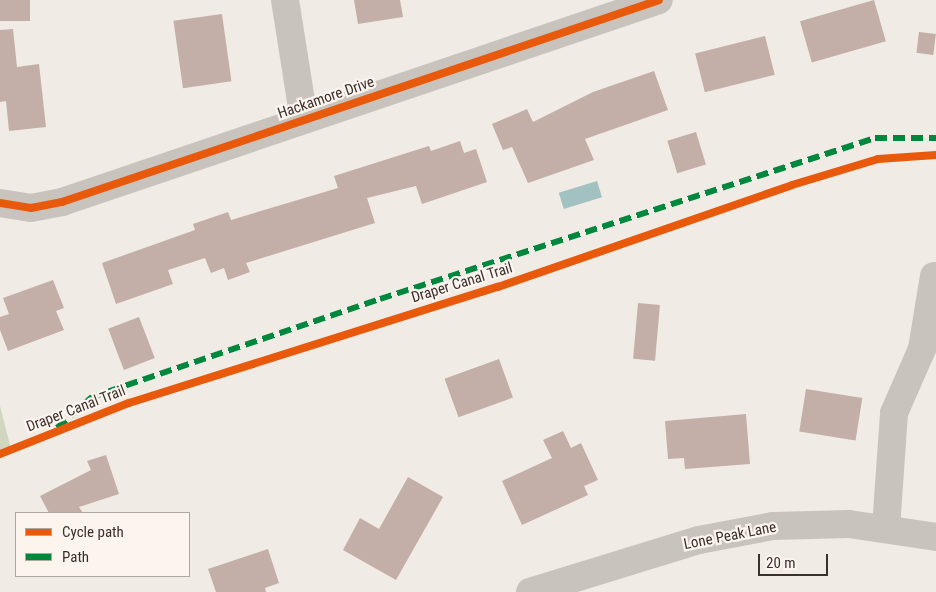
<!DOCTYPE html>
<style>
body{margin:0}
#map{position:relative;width:936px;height:592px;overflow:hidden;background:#f0ebe5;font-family:"Roboto Condensed",sans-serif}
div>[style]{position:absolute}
.green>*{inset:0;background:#d1d6bf}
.water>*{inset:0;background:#a1c2c1;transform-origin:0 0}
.building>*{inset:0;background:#c3afa7;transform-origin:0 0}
.minor>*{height:28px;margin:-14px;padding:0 14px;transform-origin:14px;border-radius:14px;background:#c9c3be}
.quiet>*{height:6px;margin-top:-3px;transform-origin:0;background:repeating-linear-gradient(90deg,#00873e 0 12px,transparent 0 18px)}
.cycleway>*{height:8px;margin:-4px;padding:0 4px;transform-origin:4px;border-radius:4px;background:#e8590c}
span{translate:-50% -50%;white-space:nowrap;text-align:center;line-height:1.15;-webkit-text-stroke:4.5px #fbf5ee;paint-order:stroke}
.street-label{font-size:15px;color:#3b302b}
.legend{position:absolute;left:15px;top:512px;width:175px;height:65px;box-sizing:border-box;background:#fbf5ee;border:1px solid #aea6a0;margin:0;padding:6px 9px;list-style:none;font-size:15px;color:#3b302b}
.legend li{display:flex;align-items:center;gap:10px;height:25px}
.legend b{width:25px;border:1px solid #aea6a0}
.scale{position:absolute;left:758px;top:554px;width:70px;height:22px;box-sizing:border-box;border:2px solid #3b302b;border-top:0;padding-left:6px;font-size:15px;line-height:18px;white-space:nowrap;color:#3b302b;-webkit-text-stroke:4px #fbf5ee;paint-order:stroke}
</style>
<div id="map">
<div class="green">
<i style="clip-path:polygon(0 406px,11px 449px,0 454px)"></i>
</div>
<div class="water">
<i style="left:597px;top:181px;width:17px;height:40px;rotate:73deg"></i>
</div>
<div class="building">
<i style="left:0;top:0;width:30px;height:21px"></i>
<i style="clip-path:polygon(354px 0,400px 0,403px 17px,358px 24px)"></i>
<i style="left:874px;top:0;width:43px;height:77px;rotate:74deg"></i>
<i style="left:222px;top:14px;width:68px;height:49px;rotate:82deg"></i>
<i style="clip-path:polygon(13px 29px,17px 67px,39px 64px,46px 127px,9px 131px,6px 101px,0 102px,0 30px)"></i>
<i style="left:919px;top:32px;width:17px;height:21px;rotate:7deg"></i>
<i style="left:765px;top:36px;width:40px;height:72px;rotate:76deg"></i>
<i style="clip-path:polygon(654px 71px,668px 110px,585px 139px,594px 160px,528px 183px,512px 147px,503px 150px,492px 124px,527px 109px,533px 122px,593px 92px)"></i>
<i style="left:696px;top:132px;width:34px;height:30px;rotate:73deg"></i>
<i style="clip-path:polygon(460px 141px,464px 153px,476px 149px,487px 182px,422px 204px,416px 186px,367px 198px,375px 223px,246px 263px,250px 272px,228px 280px,224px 268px,211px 273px,205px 258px,168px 270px,173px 284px,116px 304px,102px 263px,195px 230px,193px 224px,228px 212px,231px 220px,338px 188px,334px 176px,429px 146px,431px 151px)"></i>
<i style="clip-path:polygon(53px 280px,64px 308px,56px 311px,64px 330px,8px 351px,0 330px,0 317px,9px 314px,3px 298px)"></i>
<i style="left:638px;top:303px;width:22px;height:56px;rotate:5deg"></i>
<i style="left:139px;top:317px;width:44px;height:33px;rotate:69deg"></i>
<i style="left:499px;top:359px;width:41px;height:58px;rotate:70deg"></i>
<i style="left:806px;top:389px;width:57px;height:43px;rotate:9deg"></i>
<i style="clip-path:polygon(746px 414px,750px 464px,685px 469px,684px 458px,668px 459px,665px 421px)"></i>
<i style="clip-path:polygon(563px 431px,571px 448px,581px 443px,598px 480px,584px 486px,588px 495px,522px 525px,502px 481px,552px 458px,543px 440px)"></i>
<i style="clip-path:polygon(106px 455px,119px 494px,79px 507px,83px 513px,49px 513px,40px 496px,91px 470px,87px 461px)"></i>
<i style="clip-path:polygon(408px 477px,443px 497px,396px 580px,343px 550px,360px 518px,379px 529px)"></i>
<i style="clip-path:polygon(268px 549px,279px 583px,265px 588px,266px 592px,216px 592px,208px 569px)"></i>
</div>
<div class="minor">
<i style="left:285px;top:0;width:121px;rotate:81deg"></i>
<i style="left:0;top:203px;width:31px;rotate:9deg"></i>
<i style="left:31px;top:208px;width:32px;rotate:-11deg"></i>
<i style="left:62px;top:202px;width:630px;rotate:-18.69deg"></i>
<i style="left:886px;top:528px;width:115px;rotate:-86deg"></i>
<i style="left:894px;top:413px;width:70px;rotate:-66.4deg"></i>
<i style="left:922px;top:349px;width:74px;rotate:-80.7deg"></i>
<i style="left:530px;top:592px;width:177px;rotate:-17.1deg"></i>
<i style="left:699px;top:540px;width:75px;rotate:-10.7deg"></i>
<i style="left:773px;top:526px;width:76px;rotate:-1.5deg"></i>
<i style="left:849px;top:524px;width:88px;rotate:8.5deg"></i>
</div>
<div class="quiet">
<i style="left:57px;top:428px;width:47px;rotate:-41.5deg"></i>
<i style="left:92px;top:397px;width:304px;rotate:-18.8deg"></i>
<i style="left:380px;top:299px;width:521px;rotate:-18.02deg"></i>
<i style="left:875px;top:138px;width:61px"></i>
</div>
<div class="cycleway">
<i style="left:0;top:203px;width:31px;rotate:9deg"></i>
<i style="left:31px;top:208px;width:32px;rotate:-11deg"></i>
<i style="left:62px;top:202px;width:630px;rotate:-18.69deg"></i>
<i style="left:0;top:454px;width:139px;rotate:-21.6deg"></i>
<i style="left:129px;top:403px;width:387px;rotate:-17.5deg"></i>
<i style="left:498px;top:287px;width:311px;rotate:-19.1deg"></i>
<i style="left:792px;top:185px;width:90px;rotate:-16.8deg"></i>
<i style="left:878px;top:159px;width:58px;rotate:-3.9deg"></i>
</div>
<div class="street-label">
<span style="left:326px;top:98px;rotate:-19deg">Hackamore Drive</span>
<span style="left:462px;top:283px;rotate:-17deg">Draper Canal Trail</span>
<span style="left:76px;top:409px;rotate:-21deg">Draper Canal Trail</span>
<span style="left:730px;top:536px;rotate:-11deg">Lone Peak Lane</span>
</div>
<ul class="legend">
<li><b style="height:6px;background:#e8590c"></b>Cycle path</li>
<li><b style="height:6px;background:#00873e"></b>Path</li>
</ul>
<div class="scale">20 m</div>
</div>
